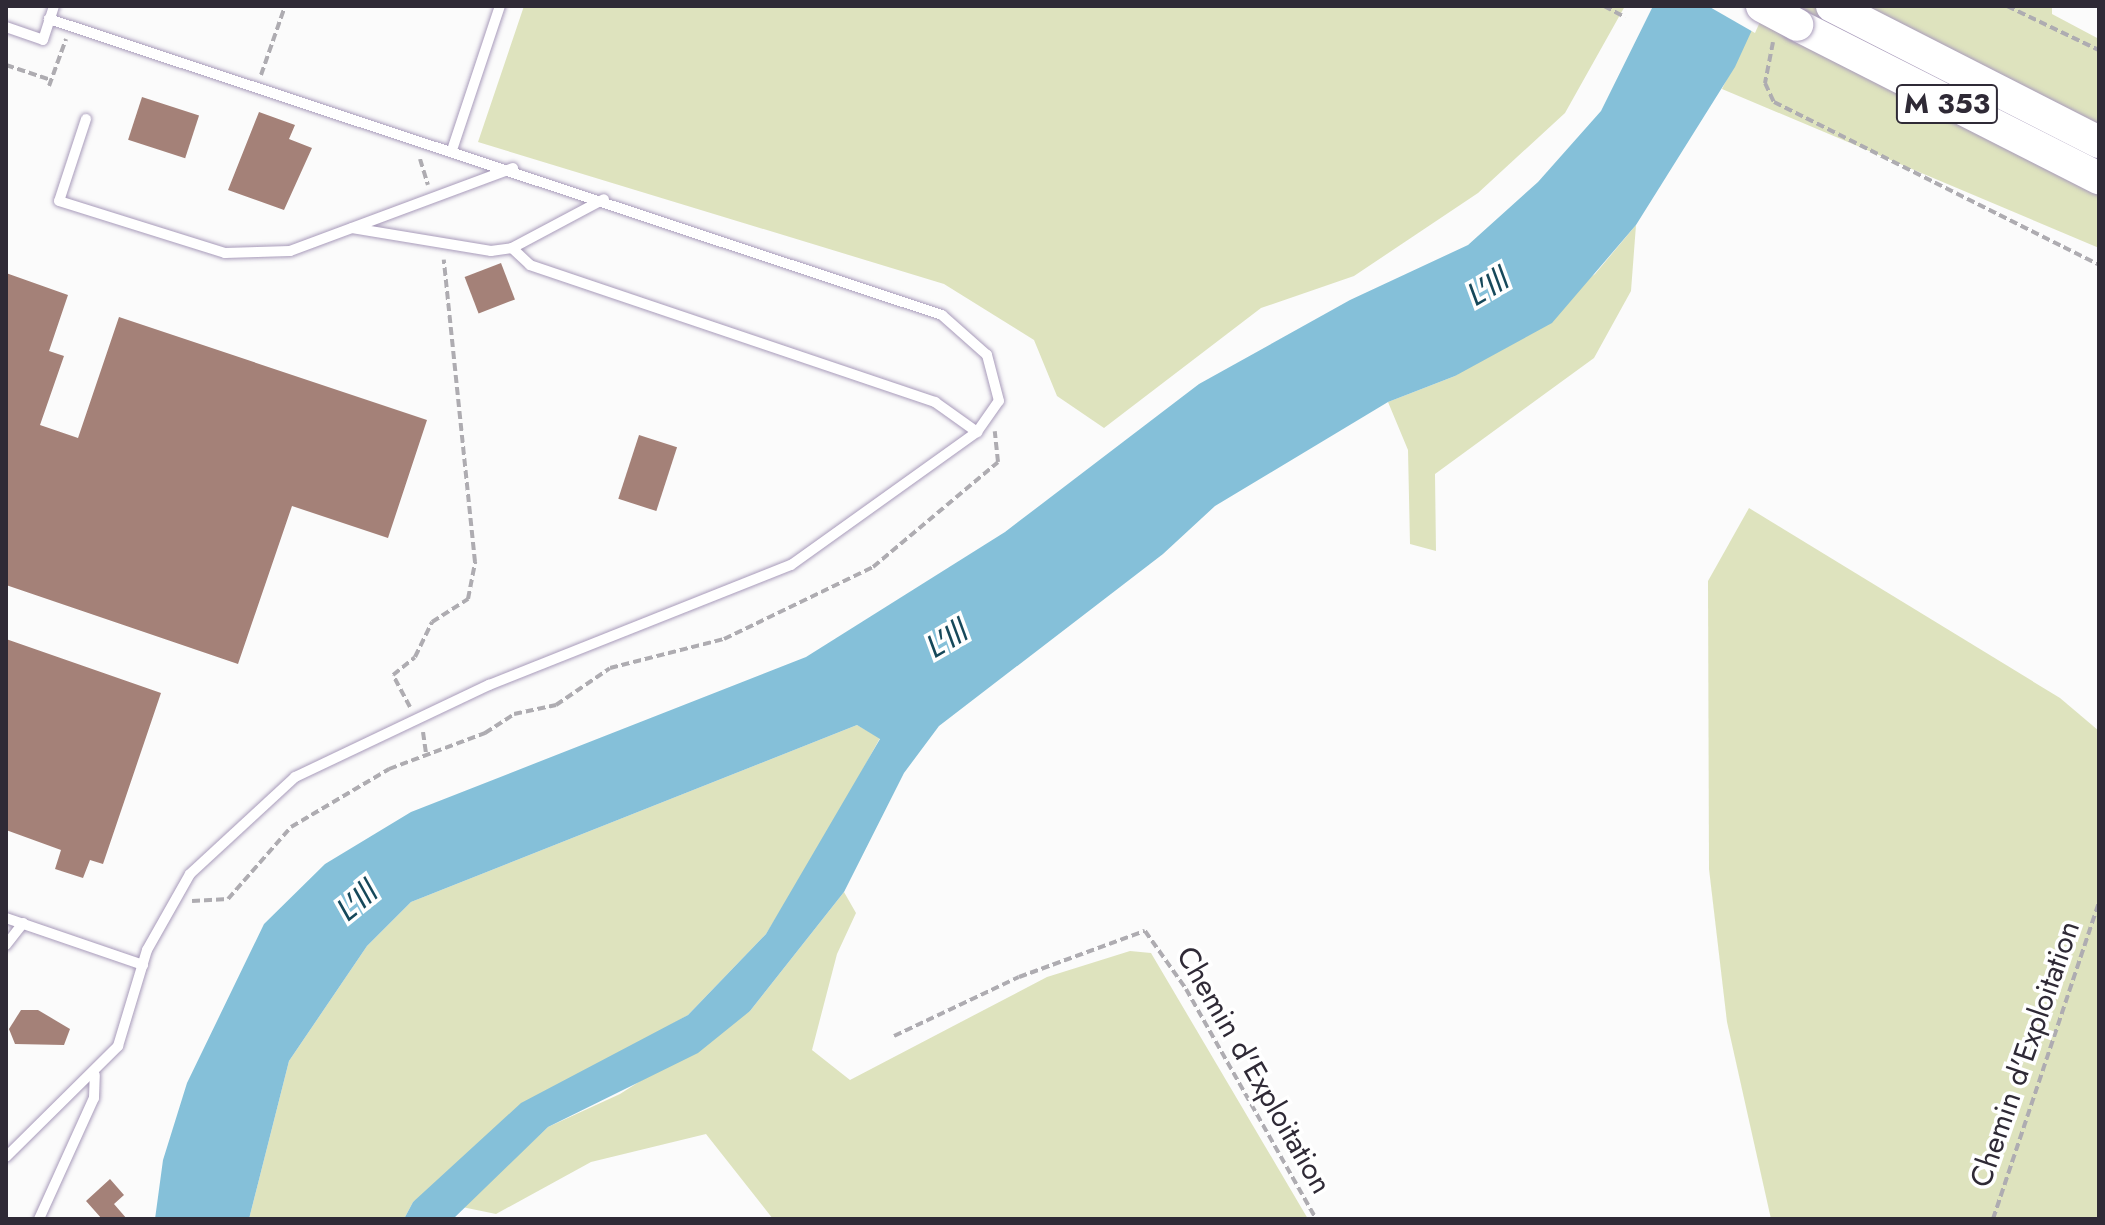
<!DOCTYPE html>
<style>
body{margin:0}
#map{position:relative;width:2105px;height:1225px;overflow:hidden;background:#fbfbfb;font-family:Jost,sans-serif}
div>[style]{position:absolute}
.green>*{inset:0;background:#dee3be}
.water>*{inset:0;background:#85c0d9}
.pier>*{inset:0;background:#fbfbfb}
.building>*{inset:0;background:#a48178;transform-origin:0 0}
.path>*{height:4px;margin-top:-2px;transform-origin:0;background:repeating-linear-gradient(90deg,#aeacb1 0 8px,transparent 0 12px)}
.roads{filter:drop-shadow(0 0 2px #a89bba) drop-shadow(0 0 2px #a89bba)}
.service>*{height:10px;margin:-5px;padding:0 5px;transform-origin:5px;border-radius:5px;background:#fff}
.trunk>*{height:32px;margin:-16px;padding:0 16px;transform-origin:16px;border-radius:16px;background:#fff}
.bridges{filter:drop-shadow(0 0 2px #a89bba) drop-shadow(0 0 2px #a89bba)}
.trunk-bridge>*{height:32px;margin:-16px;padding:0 16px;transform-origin:16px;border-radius:16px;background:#fff}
span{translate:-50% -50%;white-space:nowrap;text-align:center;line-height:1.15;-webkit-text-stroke:7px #fff;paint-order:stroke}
.shield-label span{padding:2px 6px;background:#fff;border:2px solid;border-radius:6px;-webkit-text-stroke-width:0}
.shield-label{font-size:28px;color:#2f2a36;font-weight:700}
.street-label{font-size:30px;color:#2f2a36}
.water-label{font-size:32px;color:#16485a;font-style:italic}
.frame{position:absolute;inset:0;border:8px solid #2f2a36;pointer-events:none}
</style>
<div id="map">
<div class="green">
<i style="clip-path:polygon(524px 6px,1625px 6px,1565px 113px,1478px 193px,1354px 276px,1261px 308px,1104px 428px,1057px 396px,1034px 340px,944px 284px,478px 142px)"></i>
<i style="clip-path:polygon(1763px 6px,2052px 6px,2052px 14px,2099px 39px,2099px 248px,1722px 89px)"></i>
<i style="clip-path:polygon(1636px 225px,1631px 291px,1594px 358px,1435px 474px,1436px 551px,1410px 544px,1408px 450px,1388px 402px,1455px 376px,1595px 274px)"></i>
<i style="clip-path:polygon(1749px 508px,2060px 698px,2099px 731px,2099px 1219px,1771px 1219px,1727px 1022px,1709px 869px,1708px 581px)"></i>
<i style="clip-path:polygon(857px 725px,880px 738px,822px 844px,766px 934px,688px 1015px,613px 1058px,413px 1202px,404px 1219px,249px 1219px,289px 1061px,367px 946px,411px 902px)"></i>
<i style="clip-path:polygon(844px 892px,856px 913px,837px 954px,812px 1050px,850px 1080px,1047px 977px,1130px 951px,1151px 953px,1308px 1219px,773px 1219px,706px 1134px,591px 1162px,496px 1214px,462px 1207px,548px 1127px,620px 1094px,750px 1011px)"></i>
</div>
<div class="water">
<i style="clip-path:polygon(1653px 6px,1763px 6px,1735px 67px,1636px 225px,1552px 323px,1455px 376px,1388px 402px,1215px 506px,1163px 554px,939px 726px,904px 773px,844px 892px,750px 1011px,698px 1053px,548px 1127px,453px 1219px,404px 1219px,413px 1202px,521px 1103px,688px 1015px,766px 934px,880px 739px,857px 725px,411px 902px,367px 946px,289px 1061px,249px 1219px,155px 1219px,163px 1160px,187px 1083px,264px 924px,325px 864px,411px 812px,806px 657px,1005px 532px,1199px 384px,1350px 300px,1468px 245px,1538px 182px,1601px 111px)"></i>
</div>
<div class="pier">
<i style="clip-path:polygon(1708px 6px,1767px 6px,1755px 33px)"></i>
</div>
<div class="building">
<i style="left:142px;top:97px;width:60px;height:45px;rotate:18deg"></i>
<i style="clip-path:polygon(259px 112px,295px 125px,289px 139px,312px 148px,284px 210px,228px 190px)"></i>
<i style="left:501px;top:263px;width:39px;height:39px;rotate:69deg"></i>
<i style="clip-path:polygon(6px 273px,68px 295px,49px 351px,64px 356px,40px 425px,78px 438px,119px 317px,427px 420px,388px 538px,292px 506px,238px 664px,6px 585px)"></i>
<i style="left:639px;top:435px;width:40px;height:67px;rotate:18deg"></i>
<i style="clip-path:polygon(6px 639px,161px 693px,103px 864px,90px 860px,83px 878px,55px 869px,61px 850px,6px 830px)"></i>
<i style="clip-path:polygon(21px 1010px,38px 1010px,70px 1029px,64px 1045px,15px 1044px,9px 1029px)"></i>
<i style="clip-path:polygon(110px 1179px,124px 1195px,114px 1204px,127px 1219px,102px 1219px,86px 1201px)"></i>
</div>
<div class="path">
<i style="left:1604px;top:6px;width:24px;rotate:28deg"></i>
<i style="left:2007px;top:6px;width:102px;rotate:25.6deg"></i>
<i style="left:1773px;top:42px;width:42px;rotate:101deg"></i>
<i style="left:1765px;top:83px;width:21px;rotate:65deg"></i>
<i style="left:1774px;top:102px;width:364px;rotate:26.6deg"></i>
<i style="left:6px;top:65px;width:47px;rotate:18.4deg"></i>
<i style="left:261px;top:75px;width:73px;rotate:-70.8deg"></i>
<i style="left:49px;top:86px;width:50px;rotate:-70.1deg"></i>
<i style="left:420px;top:159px;width:27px;rotate:73deg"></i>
<i style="left:410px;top:707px;width:36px;rotate:-118deg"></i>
<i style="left:393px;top:675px;width:28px;rotate:-39deg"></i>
<i style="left:415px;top:657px;width:39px;rotate:-64deg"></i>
<i style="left:432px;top:622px;width:43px;rotate:-32.6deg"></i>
<i style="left:468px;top:599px;width:38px;rotate:-79deg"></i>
<i style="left:475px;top:562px;width:304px;rotate:-95.9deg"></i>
<i style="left:423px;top:732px;width:21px;rotate:82deg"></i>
<i style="left:192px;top:901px;width:36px;rotate:-3deg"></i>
<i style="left:228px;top:899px;width:96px;rotate:-48.8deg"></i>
<i style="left:291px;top:827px;width:114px;rotate:-30.6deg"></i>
<i style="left:389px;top:769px;width:103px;rotate:-20.6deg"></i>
<i style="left:485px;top:733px;width:35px;rotate:-33deg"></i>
<i style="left:514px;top:714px;width:43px;rotate:-12.1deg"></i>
<i style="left:556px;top:705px;width:65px;rotate:-34.4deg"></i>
<i style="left:610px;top:668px;width:118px;rotate:-14.3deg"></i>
<i style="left:724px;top:639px;width:165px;rotate:-25.8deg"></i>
<i style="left:873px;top:567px;width:163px;rotate:-40deg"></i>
<i style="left:998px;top:462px;width:31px;rotate:-96deg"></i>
<i style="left:894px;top:1036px;width:138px;rotate:-25.3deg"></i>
<i style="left:1019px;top:977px;width:134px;rotate:-20.1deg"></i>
<i style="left:1145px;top:931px;width:71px;rotate:54.7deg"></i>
<i style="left:1186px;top:989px;width:264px;rotate:60.5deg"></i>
<i style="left:1993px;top:1219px;width:333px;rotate:-71.5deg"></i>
</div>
<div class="roads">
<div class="service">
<i style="left:6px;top:27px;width:39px;rotate:19deg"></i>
<i style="left:43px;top:40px;width:36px;rotate:-72deg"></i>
<i style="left:86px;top:119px;width:86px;rotate:108.2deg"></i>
<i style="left:59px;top:201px;width:174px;rotate:17.4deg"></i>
<i style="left:225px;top:253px;width:65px;rotate:-1.8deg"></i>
<i style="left:290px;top:251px;width:238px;rotate:-20.4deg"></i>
<i style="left:453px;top:147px;width:149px;rotate:-71.6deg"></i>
<i style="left:352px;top:228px;width:141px;rotate:9.4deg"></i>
<i style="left:491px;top:251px;width:21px;rotate:-8deg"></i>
<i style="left:512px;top:248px;width:104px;rotate:-28deg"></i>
<i style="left:512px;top:248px;width:25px;rotate:43deg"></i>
<i style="left:530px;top:265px;width:428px;rotate:18.7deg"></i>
<i style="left:935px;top:402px;width:52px;rotate:35.5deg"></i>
<i style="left:6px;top:918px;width:145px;rotate:18.9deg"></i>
<i style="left:6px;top:945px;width:28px;rotate:-52deg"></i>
<i style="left:6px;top:1157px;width:158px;rotate:-44.7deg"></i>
<i style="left:118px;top:1046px;width:100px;rotate:-73.2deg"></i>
<i style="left:147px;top:950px;width:87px;rotate:-60.5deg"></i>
<i style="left:190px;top:874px;width:143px;rotate:-42.7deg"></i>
<i style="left:295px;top:777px;width:215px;rotate:-25.4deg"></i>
<i style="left:489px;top:685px;width:325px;rotate:-21.7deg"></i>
<i style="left:791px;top:565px;width:229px;rotate:-35.6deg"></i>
<i style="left:977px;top:432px;width:38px;rotate:-55deg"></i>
<i style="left:999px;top:401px;width:48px;rotate:-104.6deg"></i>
<i style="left:987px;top:355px;width:60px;rotate:-138.4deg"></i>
<i style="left:942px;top:315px;width:941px;rotate:-161.66deg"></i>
<i style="left:39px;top:1219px;width:133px;rotate:-65.6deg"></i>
<i style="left:94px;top:1098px;width:23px;rotate:-88deg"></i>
</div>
<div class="trunk">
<i style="left:1832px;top:6px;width:300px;rotate:27deg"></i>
<i style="left:1797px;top:25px;width:339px;rotate:26.9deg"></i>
</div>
</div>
<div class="bridges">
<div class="trunk-bridge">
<i style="left:1762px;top:6px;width:40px;rotate:28deg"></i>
</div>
</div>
<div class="shield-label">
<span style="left:1947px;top:104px">M 353</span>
</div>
<div class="street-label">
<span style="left:2025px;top:1054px;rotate:-71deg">Chemin d'Exploitation</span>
<span style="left:1254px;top:1070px;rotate:60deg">Chemin d'Exploitation</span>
</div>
<div class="water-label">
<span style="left:1488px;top:287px;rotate:-30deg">L'Ill</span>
<span style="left:947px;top:639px;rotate:-30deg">L'Ill</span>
<span style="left:357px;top:901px;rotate:-39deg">L'Ill</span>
</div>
<div class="frame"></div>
</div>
